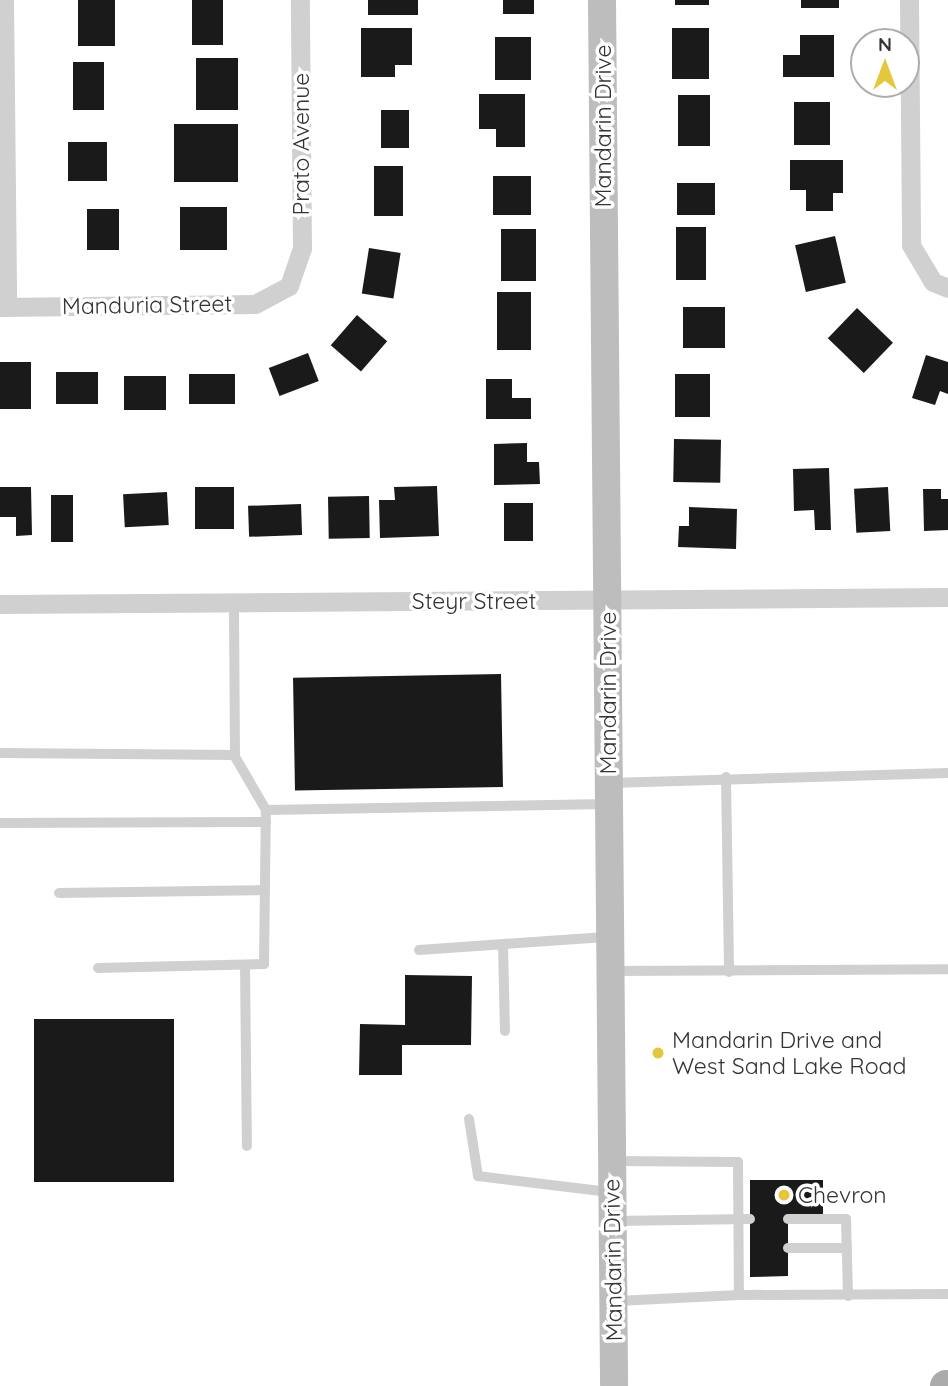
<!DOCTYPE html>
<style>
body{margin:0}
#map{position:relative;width:948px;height:1386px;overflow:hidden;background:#fff;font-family:Quicksand,sans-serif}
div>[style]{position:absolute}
.building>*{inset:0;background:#1a1a1a;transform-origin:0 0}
.lane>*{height:10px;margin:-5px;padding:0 5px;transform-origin:5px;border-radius:5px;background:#d0d0d0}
.street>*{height:19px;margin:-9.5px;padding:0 9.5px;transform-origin:9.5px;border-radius:9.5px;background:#d0d0d0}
.secondary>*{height:28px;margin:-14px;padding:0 14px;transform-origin:14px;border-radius:14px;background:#bdbdbd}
.primary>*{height:32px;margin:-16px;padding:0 16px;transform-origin:16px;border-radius:16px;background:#ababab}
.dots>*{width:19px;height:19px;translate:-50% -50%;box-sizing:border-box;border:4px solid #fff;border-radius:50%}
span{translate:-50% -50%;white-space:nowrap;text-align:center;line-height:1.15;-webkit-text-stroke:7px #fff;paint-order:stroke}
.street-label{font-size:23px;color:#333}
.poi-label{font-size:23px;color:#333}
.left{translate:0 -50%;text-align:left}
.north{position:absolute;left:850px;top:28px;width:70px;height:70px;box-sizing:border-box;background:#fff;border:2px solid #adadad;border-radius:50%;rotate:0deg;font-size:19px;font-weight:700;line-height:28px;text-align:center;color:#333}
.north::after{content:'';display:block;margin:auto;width:24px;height:32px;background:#e4c73b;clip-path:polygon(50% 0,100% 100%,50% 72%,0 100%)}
</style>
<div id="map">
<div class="building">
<i style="left:78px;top:0;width:37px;height:46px"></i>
<i style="left:192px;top:0;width:31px;height:45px"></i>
<i style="left:368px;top:0;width:50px;height:15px"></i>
<i style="left:503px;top:0;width:31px;height:14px"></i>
<i style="left:675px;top:0;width:34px;height:5px"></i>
<i style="left:801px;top:0;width:38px;height:8px"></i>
<i style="clip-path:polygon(361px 28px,412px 28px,412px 65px,395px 65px,395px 77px,361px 77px)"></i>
<i style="left:672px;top:28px;width:37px;height:51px"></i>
<i style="clip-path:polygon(800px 35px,834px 35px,834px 77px,783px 77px,783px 55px,800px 55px)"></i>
<i style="left:495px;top:37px;width:36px;height:43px"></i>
<i style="left:196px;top:58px;width:42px;height:52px"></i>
<i style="left:73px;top:62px;width:31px;height:48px"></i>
<i style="clip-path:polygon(479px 94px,525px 94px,525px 147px,496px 147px,496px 129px,479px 129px)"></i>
<i style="left:678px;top:95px;width:32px;height:51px"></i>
<i style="left:794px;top:102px;width:36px;height:43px"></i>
<i style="left:381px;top:110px;width:28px;height:38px"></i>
<i style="left:174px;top:124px;width:64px;height:58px"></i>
<i style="left:68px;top:142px;width:39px;height:39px"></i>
<i style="clip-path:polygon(790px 160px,843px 160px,843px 193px,833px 193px,833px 211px,806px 211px,806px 190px,790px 190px)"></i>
<i style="left:374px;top:166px;width:29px;height:50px"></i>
<i style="left:493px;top:176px;width:38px;height:39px"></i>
<i style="left:677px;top:183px;width:38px;height:32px"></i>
<i style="left:180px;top:207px;width:47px;height:43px"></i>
<i style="left:87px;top:209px;width:32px;height:41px"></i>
<i style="left:676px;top:227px;width:30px;height:53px"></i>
<i style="left:501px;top:229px;width:35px;height:52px"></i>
<i style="left:835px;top:236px;width:48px;height:41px;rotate:77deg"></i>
<i style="left:369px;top:248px;width:32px;height:46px;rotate:9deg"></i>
<i style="left:497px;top:292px;width:34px;height:58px"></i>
<i style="left:683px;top:307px;width:42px;height:41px"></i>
<i style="left:857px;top:308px;width:50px;height:42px;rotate:44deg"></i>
<i style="left:357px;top:315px;width:40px;height:40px;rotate:41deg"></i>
<i style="left:308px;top:353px;width:30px;height:42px;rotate:69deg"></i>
<i style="clip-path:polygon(926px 355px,948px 362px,948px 394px,940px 391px,935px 405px,912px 398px)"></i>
<i style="left:0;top:362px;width:31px;height:47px"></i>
<i style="left:56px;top:372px;width:42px;height:32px"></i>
<i style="left:189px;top:374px;width:46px;height:30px"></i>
<i style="left:675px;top:374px;width:35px;height:43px"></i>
<i style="left:124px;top:376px;width:42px;height:34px"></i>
<i style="clip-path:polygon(486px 379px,512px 379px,512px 398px,531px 398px,531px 419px,486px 419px)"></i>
<i style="left:674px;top:439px;width:47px;height:43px;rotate:1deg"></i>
<i style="clip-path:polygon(527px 443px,527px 462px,539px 462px,540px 484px,494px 485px,494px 444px)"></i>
<i style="clip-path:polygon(829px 468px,831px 530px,815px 530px,814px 510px,794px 511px,793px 469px)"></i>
<i style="clip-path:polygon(437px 486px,439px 536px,380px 538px,379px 500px,395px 500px,394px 487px)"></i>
<i style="clip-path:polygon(0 487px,31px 487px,32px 535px,16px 536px,16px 517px,0 517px)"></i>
<i style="left:195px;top:487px;width:39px;height:42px"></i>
<i style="left:888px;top:487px;width:44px;height:34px;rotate:87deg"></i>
<i style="clip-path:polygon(923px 489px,941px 489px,941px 499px,948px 499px,948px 530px,924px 531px)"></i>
<i style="left:167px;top:492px;width:33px;height:44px;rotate:87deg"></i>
<i style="left:51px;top:495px;width:22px;height:47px"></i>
<i style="left:369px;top:496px;width:42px;height:41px;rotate:89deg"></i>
<i style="left:504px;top:503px;width:29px;height:38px"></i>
<i style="left:301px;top:504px;width:31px;height:53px;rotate:88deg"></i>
<i style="clip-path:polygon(689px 507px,737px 509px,736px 549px,678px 547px,679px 526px,689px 526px)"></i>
<i style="left:501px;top:674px;width:113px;height:208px;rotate:89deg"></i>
<i style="clip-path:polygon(405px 975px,472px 976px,471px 1045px,402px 1045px,402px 1075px,359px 1075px,360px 1024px,405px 1025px)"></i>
<i style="left:174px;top:1019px;width:163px;height:140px;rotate:90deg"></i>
<i style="clip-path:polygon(750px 1180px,823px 1180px,823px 1214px,788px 1214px,788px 1276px,750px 1277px)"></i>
</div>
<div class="lane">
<i style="left:0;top:753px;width:235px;rotate:0.5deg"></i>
<i style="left:235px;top:755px;width:152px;rotate:-90.4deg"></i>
<i style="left:234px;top:755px;width:64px;rotate:59.8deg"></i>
<i style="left:266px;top:810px;width:341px;rotate:-1deg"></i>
<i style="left:726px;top:777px;width:195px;rotate:89.1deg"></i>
<i style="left:610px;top:783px;width:338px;rotate:-1.7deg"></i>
<i style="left:0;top:823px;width:266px;rotate:-0.2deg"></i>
<i style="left:59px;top:893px;width:206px;rotate:-0.8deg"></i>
<i style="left:503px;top:945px;width:86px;rotate:88.7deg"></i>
<i style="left:419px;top:950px;width:187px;rotate:-4deg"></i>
<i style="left:245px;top:965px;width:181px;rotate:89.4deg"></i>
<i style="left:98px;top:968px;width:166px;rotate:-1.4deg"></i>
<i style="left:264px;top:964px;width:154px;rotate:-89.3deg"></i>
<i style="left:613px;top:971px;width:335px;rotate:-0.3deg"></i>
<i style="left:469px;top:1119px;width:58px;rotate:81deg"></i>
<i style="left:478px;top:1176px;width:132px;rotate:7deg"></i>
<i style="left:613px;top:1161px;width:125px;rotate:0.5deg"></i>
<i style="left:738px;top:1162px;width:133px;rotate:89.6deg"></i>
<i style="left:739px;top:1295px;width:209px;rotate:-0.3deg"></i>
<i style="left:788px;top:1219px;width:58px"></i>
<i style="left:846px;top:1219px;width:77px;rotate:88.5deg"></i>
<i style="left:614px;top:1221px;width:136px;rotate:-0.8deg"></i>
<i style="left:788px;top:1248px;width:59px"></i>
<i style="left:617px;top:1301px;width:122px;rotate:-2.8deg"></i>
</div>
<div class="street">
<i style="left:4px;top:0;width:307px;rotate:89.4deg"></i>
<i style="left:909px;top:0;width:245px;rotate:89.5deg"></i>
<i style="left:911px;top:245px;width:43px;rotate:59.3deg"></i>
<i style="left:933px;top:282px;width:16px;rotate:22deg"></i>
<i style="left:0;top:307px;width:255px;rotate:-0.7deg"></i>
<i style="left:255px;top:304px;width:38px;rotate:-28deg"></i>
<i style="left:289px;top:286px;width:40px;rotate:-71.1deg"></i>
<i style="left:302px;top:248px;width:248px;rotate:-90.5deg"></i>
<i style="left:0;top:604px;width:948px;rotate:-0.42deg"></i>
</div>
<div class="secondary">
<i style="left:602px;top:0;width:1386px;rotate:89.5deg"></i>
</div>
<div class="primary">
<i style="left:946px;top:1386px;width:2px"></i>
</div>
<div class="dots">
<i style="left:658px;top:1053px;background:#e4c73b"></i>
<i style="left:784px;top:1195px;background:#e4c73b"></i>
</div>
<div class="street-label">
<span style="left:603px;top:126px;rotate:-90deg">Mandarin Drive</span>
<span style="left:301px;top:144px;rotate:-90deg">Prato Avenue</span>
<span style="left:147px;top:305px;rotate:-1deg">Manduria Street</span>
<span style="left:474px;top:601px">Steyr Street</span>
<span style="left:608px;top:693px;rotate:-90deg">Mandarin Drive</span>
<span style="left:613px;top:1260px;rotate:-91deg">Mandarin Drive</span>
</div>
<div class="poi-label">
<span class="left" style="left:672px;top:1053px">Mandarin Drive and<br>West Sand Lake Road</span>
<span class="left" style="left:798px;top:1195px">Chevron</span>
</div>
<div class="north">N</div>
</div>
